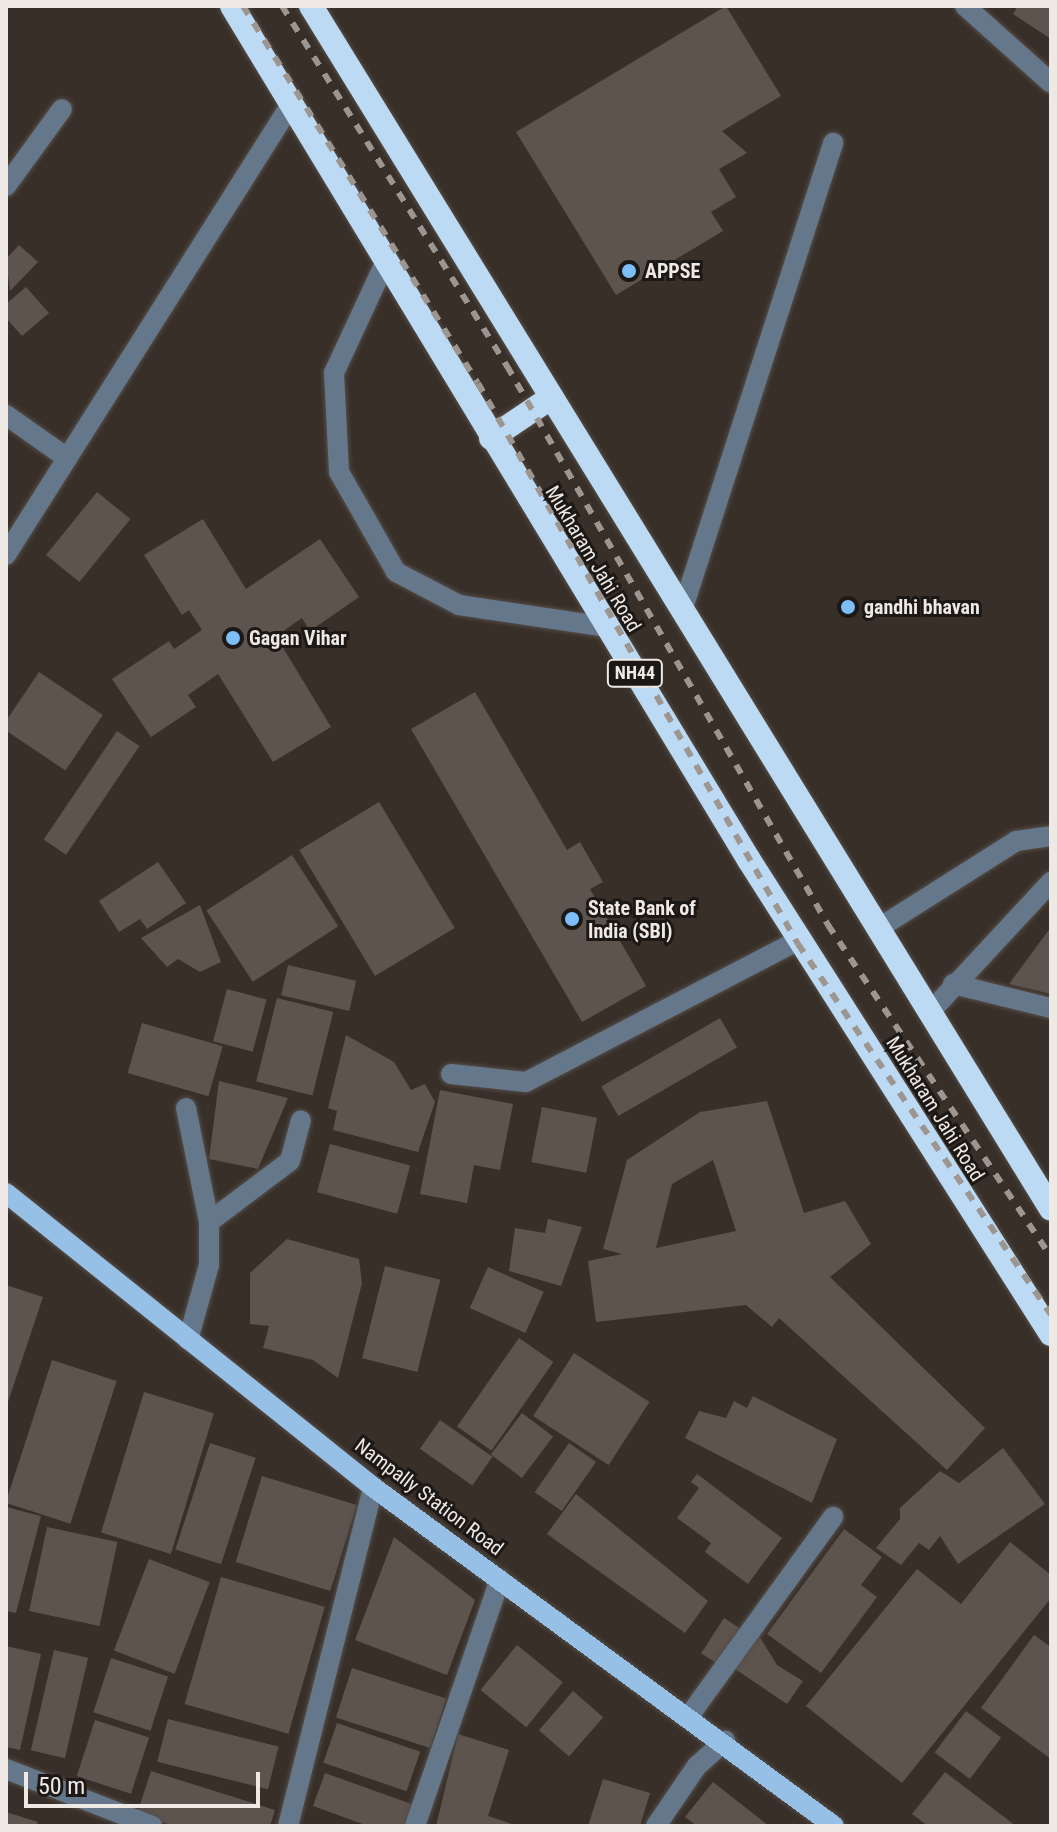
<!DOCTYPE html>
<style>
body{margin:0}
#map{position:relative;width:1057px;height:1832px;overflow:hidden;background:#382f29;font-family:"Roboto Condensed",sans-serif}
div>[style]{position:absolute}
.building>*{inset:0;background:#5e544e;transform-origin:0 0}
.roads{filter:drop-shadow(0 0 2px #554d47) drop-shadow(0 0 2px #554d47)}
.minor>*{height:20px;margin:-10px;padding:0 10px;transform-origin:10px;border-radius:10px;background:#65788b}
.major>*{height:20px;margin:-10px;padding:0 10px;transform-origin:10px;border-radius:10px;background:#97c0e6}
.highway>*{height:24px;margin:-12px;padding:0 12px;transform-origin:12px;border-radius:12px;background:#bddaf5}
.rail>*{height:6px;margin-top:-3px;transform-origin:0;background:repeating-linear-gradient(90deg,#9d9590 0 10px,transparent 0 20px)}
.dots>*{width:22px;height:22px;translate:-50% -50%;box-sizing:border-box;border:4px solid #1c1815;border-radius:50%}
span{translate:-50% -50%;white-space:nowrap;text-align:center;line-height:1.15;-webkit-text-stroke:6px #1c1815;paint-order:stroke}
.shield-label span{padding:2px 6px;background:#1c1815;border:2px solid;border-radius:6px;-webkit-text-stroke-width:0}
.shield-label{font-size:18px;color:#efe9e5;font-weight:700}
.poi-label{font-size:20px;color:#efe9e5;font-weight:700}
.left{translate:0 -50%;text-align:left}
.street-label{font-size:20px;color:#efe9e5}
.frame{position:absolute;inset:0;border:8px solid #efe9e5;pointer-events:none}
.scale{position:absolute;left:24px;top:1772px;width:236px;height:36px;box-sizing:border-box;border:4px solid #efe9e5;border-top:0;padding-left:10px;font-size:24px;line-height:28px;white-space:nowrap;color:#efe9e5;-webkit-text-stroke:6px #1c1815;paint-order:stroke}
</style>
<div id="map">
<div class="building">
<i style="clip-path:polygon(726px 6px,781px 96px,722px 131px,747px 153px,719px 169px,736px 197px,711px 212px,723px 231px,616px 295px,516px 132px)"></i>
<i style="clip-path:polygon(1018px 6px,1051px 6px,1051px 39px,1013px 14px)"></i>
<i style="clip-path:polygon(19px 245px,38px 262px,10px 291px,6px 259px)"></i>
<i style="clip-path:polygon(26px 287px,49px 313px,22px 336px,6px 318px,6px 304px)"></i>
<i style="left:97px;top:492px;width:43px;height:81px;rotate:39deg"></i>
<i style="clip-path:polygon(203px 519px,246px 589px,320px 539px,359px 597px,310px 631px,302px 618px,276px 636px,331px 727px,273px 762px,218px 674px,188px 695px,196px 707px,151px 737px,112px 679px,169px 641px,174px 649px,202px 630px,189px 610px,182px 615px,144px 555px)"></i>
<i style="left:39px;top:672px;width:77px;height:67px;rotate:34deg"></i>
<i style="clip-path:polygon(475px 692px,567px 850px,580px 842px,603px 882px,590px 889px,646px 986px,582px 1022px,411px 729px)"></i>
<i style="left:117px;top:731px;width:27px;height:131px;rotate:34deg"></i>
<i style="left:379px;top:802px;width:147px;height:93px;rotate:59deg"></i>
<i style="left:292px;top:855px;width:85px;height:102px;rotate:57deg"></i>
<i style="clip-path:polygon(158px 862px,186px 903px,147px 929px,140px 919px,119px 932px,99px 901px)"></i>
<i style="clip-path:polygon(200px 905px,221px 962px,200px 972px,178px 959px,167px 967px,141px 938px)"></i>
<i style="clip-path:polygon(1051px 927px,1051px 994px,1009px 984px)"></i>
<i style="left:288px;top:965px;width:70px;height:31px;rotate:13deg"></i>
<i style="left:227px;top:989px;width:41px;height:54px;rotate:15deg"></i>
<i style="left:277px;top:998px;width:58px;height:86px;rotate:14deg"></i>
<i style="left:720px;top:1018px;width:34px;height:137px;rotate:60deg"></i>
<i style="left:142px;top:1023px;width:84px;height:52px;rotate:16deg"></i>
<i style="clip-path:polygon(346px 1035px,394px 1062px,411px 1090px,425px 1084px,435px 1102px,418px 1152px,333px 1130px,337px 1111px,328px 1108px)"></i>
<i style="clip-path:polygon(219px 1081px,288px 1098px,258px 1169px,209px 1159px)"></i>
<i style="clip-path:polygon(440px 1090px,513px 1104px,500px 1170px,474px 1165px,467px 1203px,420px 1194px)"></i>
<i style="clip-path:polygon(evenodd,767px 1101px,804px 1213px,845px 1201px,871px 1244px,830px 1277px,985px 1428px,947px 1470px,779px 1318px,772px 1327px,746px 1305px,596px 1322px,588px 1261px,622px 1254px,603px 1249px,627px 1160px,700px 1112px,767px 1101px,713px 1160px,736px 1231px,656px 1248px,672px 1184px,713px 1160px)"></i>
<i style="left:542px;top:1107px;width:56px;height:56px;rotate:11deg"></i>
<i style="left:330px;top:1144px;width:83px;height:50px;rotate:15deg"></i>
<i style="clip-path:polygon(548px 1219px,582px 1227px,561px 1286px,509px 1271px,515px 1228px,545px 1233px)"></i>
<i style="clip-path:polygon(287px 1239px,359px 1259px,362px 1283px,338px 1378px,313px 1360px,263px 1348px,269px 1326px,250px 1324px,250px 1273px)"></i>
<i style="left:385px;top:1266px;width:57px;height:95px;rotate:14deg"></i>
<i style="left:488px;top:1267px;width:61px;height:45px;rotate:24deg"></i>
<i style="clip-path:polygon(6px 1285px,43px 1297px,7px 1405px,6px 1405px)"></i>
<i style="left:519px;top:1338px;width:42px;height:108px;rotate:35deg"></i>
<i style="left:574px;top:1353px;width:90px;height:75px;rotate:33deg"></i>
<i style="left:52px;top:1360px;width:68px;height:150px;rotate:18deg"></i>
<i style="left:144px;top:1392px;width:73px;height:147px;rotate:17deg"></i>
<i style="clip-path:polygon(753px 1396px,837px 1439px,812px 1503px,685px 1438px,699px 1411px,726px 1418px,734px 1401px,747px 1408px)"></i>
<i style="left:522px;top:1413px;width:39px;height:52px;rotate:37deg"></i>
<i style="left:440px;top:1420px;width:64px;height:35px;rotate:35deg"></i>
<i style="left:210px;top:1443px;width:48px;height:112px;rotate:18deg"></i>
<i style="left:569px;top:1443px;width:33px;height:60px;rotate:35deg"></i>
<i style="clip-path:polygon(1003px 1448px,1045px 1504px,958px 1564px,940px 1536px,929px 1550px,919px 1543px,901px 1565px,876px 1548px,900px 1519px,900px 1508px,940px 1471px,959px 1483px)"></i>
<i style="clip-path:polygon(697px 1474px,782px 1538px,748px 1584px,705px 1552px,711px 1543px,677px 1518px,699px 1488px,691px 1482px)"></i>
<i style="left:262px;top:1476px;width:99px;height:90px;rotate:17deg"></i>
<i style="clip-path:polygon(576px 1494px,708px 1601px,685px 1633px,547px 1534px)"></i>
<i style="clip-path:polygon(6px 1507px,41px 1516px,16px 1613px,6px 1611px)"></i>
<i style="left:47px;top:1527px;width:72px;height:86px;rotate:12deg"></i>
<i style="clip-path:polygon(844px 1529px,882px 1557px,861px 1585px,877px 1597px,821px 1673px,767px 1634px)"></i>
<i style="clip-path:polygon(394px 1537px,475px 1600px,447px 1675px,355px 1640px)"></i>
<i style="clip-path:polygon(1010px 1542px,1051px 1575px,1051px 1598px,902px 1783px,806px 1706px,917px 1569px,961px 1604px)"></i>
<i style="left:149px;top:1559px;width:65px;height:98px;rotate:21deg"></i>
<i style="left:221px;top:1577px;width:108px;height:132px;rotate:16deg"></i>
<i style="left:724px;top:1618px;width:24px;height:42px;rotate:33deg"></i>
<i style="clip-path:polygon(1034px 1635px,1051px 1647px,1051px 1759px,981px 1708px)"></i>
<i style="clip-path:polygon(759px 1636px,777px 1665px,803px 1681px,787px 1704px,735px 1669px)"></i>
<i style="left:517px;top:1645px;width:59px;height:58px;rotate:39deg"></i>
<i style="clip-path:polygon(6px 1646px,41px 1654px,20px 1750px,6px 1747px)"></i>
<i style="left:54px;top:1650px;width:35px;height:103px;rotate:13deg"></i>
<i style="left:111px;top:1658px;width:60px;height:57px;rotate:18deg"></i>
<i style="left:352px;top:1668px;width:99px;height:52px;rotate:18deg"></i>
<i style="left:573px;top:1691px;width:40px;height:52px;rotate:41deg"></i>
<i style="left:966px;top:1711px;width:44px;height:52px;rotate:37deg"></i>
<i style="left:168px;top:1719px;width:114px;height:44px;rotate:14deg"></i>
<i style="left:95px;top:1720px;width:57px;height:59px;rotate:18deg"></i>
<i style="left:337px;top:1723px;width:88px;height:42px;rotate:19deg"></i>
<i style="clip-path:polygon(458px 1734px,509px 1750px,488px 1816px,518px 1826px,436px 1826px)"></i>
<i style="clip-path:polygon(151px 1771px,275px 1810px,270px 1826px,174px 1826px,137px 1814px)"></i>
<i style="clip-path:polygon(945px 1772px,1016px 1826px,928px 1826px,912px 1814px)"></i>
<i style="clip-path:polygon(325px 1773px,417px 1806px,410px 1826px,368px 1826px,313px 1806px)"></i>
<i style="clip-path:polygon(603px 1779px,650px 1793px,640px 1826px,588px 1826px)"></i>
<i style="clip-path:polygon(713px 1782px,769px 1826px,697px 1826px,685px 1817px)"></i>
<i style="clip-path:polygon(6px 1812px,38px 1822px,36px 1826px,6px 1826px)"></i>
</div>
<div class="roads">
<div class="minor">
<i style="left:965px;top:6px;width:115px;rotate:41.8deg"></i>
<i style="left:6px;top:186px;width:95px;rotate:-54deg"></i>
<i style="left:385px;top:263px;width:121px;rotate:114.9deg"></i>
<i style="left:334px;top:373px;width:99px;rotate:87.1deg"></i>
<i style="left:339px;top:472px;width:115px;rotate:60.3deg"></i>
<i style="left:396px;top:572px;width:71px;rotate:27.6deg"></i>
<i style="left:459px;top:605px;width:150px;rotate:8.5deg"></i>
<i style="left:6px;top:415px;width:75px;rotate:35.2deg"></i>
<i style="left:6px;top:555px;width:531px;rotate:-57.69deg"></i>
<i style="left:683px;top:608px;width:489px;rotate:-72.1deg"></i>
<i style="left:879px;top:928px;width:162px;rotate:-32.4deg"></i>
<i style="left:1016px;top:841px;width:35px;rotate:-8deg"></i>
<i style="left:953px;top:984px;width:101px;rotate:13.8deg"></i>
<i style="left:932px;top:1010px;width:175px;rotate:-47.1deg"></i>
<i style="left:451px;top:1074px;width:75px;rotate:6.1deg"></i>
<i style="left:526px;top:1082px;width:308px;rotate:-27.5deg"></i>
<i style="left:186px;top:1108px;width:116px;rotate:78.6deg"></i>
<i style="left:209px;top:1222px;width:43px;rotate:90deg"></i>
<i style="left:209px;top:1265px;width:78px;rotate:105.6deg"></i>
<i style="left:209px;top:1222px;width:101px;rotate:-37deg"></i>
<i style="left:290px;top:1161px;width:42px;rotate:-75deg"></i>
<i style="left:689px;top:1716px;width:246px;rotate:-54.1deg"></i>
<i style="left:6px;top:1769px;width:157px;rotate:21.3deg"></i>
<i style="left:288px;top:1826px;width:349px;rotate:-75.9deg"></i>
<i style="left:415px;top:1826px;width:261px;rotate:-71deg"></i>
<i style="left:656px;top:1826px;width:73px;rotate:-55.7deg"></i>
<i style="left:697px;top:1766px;width:38px;rotate:-42deg"></i>
</div>
<div class="major">
<i style="left:6px;top:1193px;width:470px;rotate:38.7deg"></i>
<i style="left:373px;top:1487px;width:572px;rotate:36.33deg"></i>
</div>
<div class="highway">
<i style="left:232px;top:6px;width:998px;rotate:58.81deg"></i>
<i style="left:749px;top:860px;width:562px;rotate:57.5deg"></i>
<i style="left:311px;top:6px;width:1412px;rotate:58.4deg"></i>
<i style="left:491px;top:438px;width:73px;rotate:-33.9deg"></i>
</div>
</div>
<div class="rail">
<i style="left:243px;top:6px;width:444px;rotate:58.1deg"></i>
<i style="left:478px;top:383px;width:646px;rotate:60.3deg"></i>
<i style="left:798px;top:944px;width:449px;rotate:55.7deg"></i>
<i style="left:282px;top:6px;width:425px;rotate:58deg"></i>
<i style="left:507px;top:366px;width:645px;rotate:60.13deg"></i>
<i style="left:828px;top:925px;width:400px;rotate:56.1deg"></i>
</div>
<div class="dots">
<i style="left:629px;top:271px;background:#7dbef9"></i>
<i style="left:848px;top:607px;background:#7dbef9"></i>
<i style="left:233px;top:638px;background:#7dbef9"></i>
<i style="left:572px;top:919px;background:#7dbef9"></i>
</div>
<div class="shield-label">
<span style="left:635px;top:673px">NH44</span>
</div>
<div class="poi-label">
<span class="left" style="left:645px;top:271px">APPSE</span>
<span class="left" style="left:864px;top:607px">gandhi bhavan</span>
<span class="left" style="left:249px;top:638px">Gagan Vihar</span>
<span class="left" style="left:588px;top:920px">State Bank of<br>India (SBI)</span>
</div>
<div class="street-label">
<span style="left:593px;top:559px;rotate:59deg">Mukharam Jahi Road</span>
<span style="left:935px;top:1109px;rotate:58deg">Mukharam Jahi Road</span>
<span style="left:429px;top:1497px;rotate:37deg">Nampally Station Road</span>
</div>
<div class="frame"></div>
<div class="scale">50 m</div>
</div>
